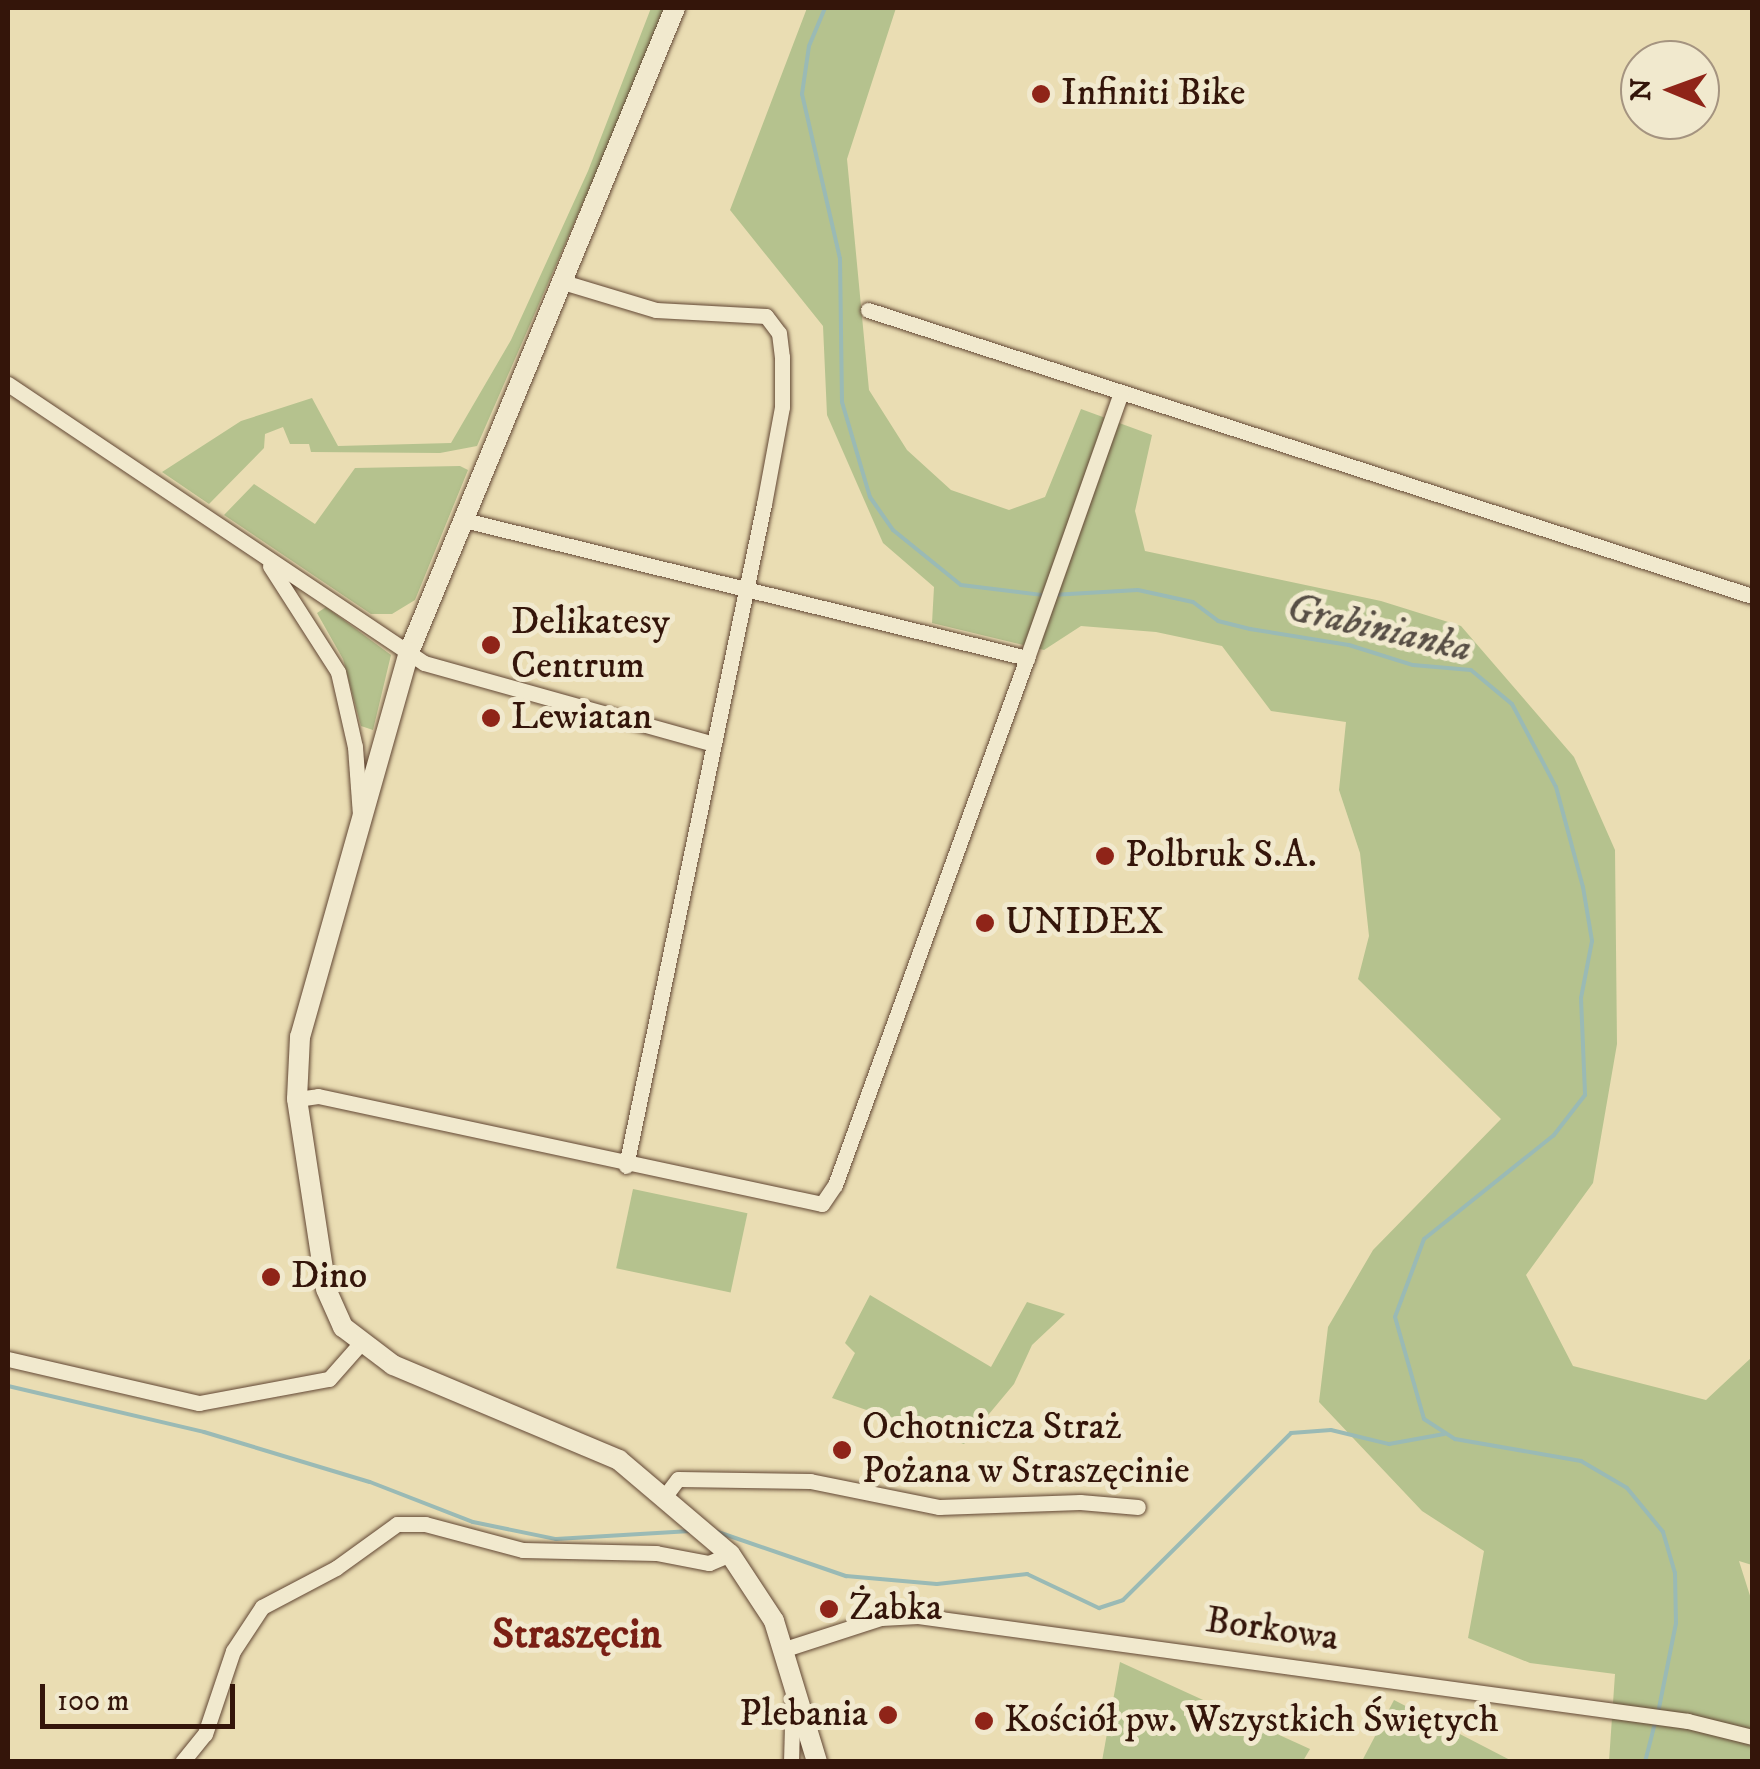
<!DOCTYPE html>
<meta charset="utf-8">
<style>
body{margin:0}
#map{position:relative;width:1760px;height:1769px;overflow:hidden;background:#eaddb3;font-family:"IM FELL DW Pica",serif}
div>[style]{position:absolute}
.green>*{inset:0;background:#b5c28e;transform-origin:0 0}
.stream>*{height:4px;margin:-2px;padding:0 2px;transform-origin:2px;border-radius:2px;background:#9abab5}
.roads{filter:drop-shadow(0 0 2px #624734) drop-shadow(0 0 2px #624734)}
.street>*{height:15px;margin:-7.5px;padding:0 7.5px;transform-origin:7.5px;border-radius:7.5px;background:#f1e9ce}
.secondary>*{height:20px;margin:-10px;padding:0 10px;transform-origin:10px;border-radius:10px;background:#f1e9ce}
.dots>*{width:28px;height:28px;translate:-50% -50%;box-sizing:border-box;border:5px solid #f1e9ce;border-radius:50%}
span{translate:-50% -50%;white-space:nowrap;text-align:center;line-height:1.15;-webkit-text-stroke:10px #f1e9ce;paint-order:stroke}
.poi-label{font-size:38px;color:#34150a}
.left{translate:0 -50%;text-align:left}
.right{translate:-100% -50%;text-align:right}
.street-label{font-size:38px;color:#34150a}
.water-label{font-size:40px;color:#584f46;font-style:italic}
.quarter-label{font-size:42px;color:#7a1f14;font-weight:700}
.frame{position:absolute;inset:0;border:10px solid #34150a;pointer-events:none}
.north{position:absolute;left:1620px;top:40px;width:100px;height:100px;box-sizing:border-box;background:#f1e9ce;border:2px solid #a59480;border-radius:50%;rotate:271deg;font-size:28px;font-weight:700;line-height:40px;text-align:center;color:#34150a}
.north::after{content:'';display:block;margin:auto;width:35px;height:45px;background:#8f2418;clip-path:polygon(50% 0,100% 100%,50% 72%,0 100%)}
.scale{position:absolute;left:40px;top:1684px;width:195px;height:45px;box-sizing:border-box;border:5px solid #34150a;border-top:0;padding-left:12px;font-size:30px;line-height:35px;white-space:nowrap;color:#34150a;-webkit-text-stroke:8px #f1e9ce;paint-order:stroke}
</style>
<div id="map">
<div class="green">
<i style="clip-path:polygon(651px 8px,668px 8px,477px 446px,440px 453px,311px 452px,309px 444px,290px 444px,283px 427px,265px 434px,264px 448px,209px 504px,162px 472px,241px 421px,312px 398px,338px 446px,451px 443px,511px 340px,588px 171px)"></i>
<i style="clip-path:polygon(807px 8px,896px 8px,847px 159px,869px 390px,907px 450px,951px 490px,1009px 510px,1045px 497px,1081px 409px,1152px 435px,1135px 511px,1145px 551px,1381px 601px,1461px 626px,1574px 757px,1615px 850px,1617px 1044px,1593px 1183px,1526px 1275px,1573px 1366px,1706px 1400px,1752px 1357px,1752px 1565px,1739px 1561px,1752px 1602px,1752px 1761px,1609px 1761px,1615px 1674px,1530px 1663px,1468px 1638px,1484px 1551px,1422px 1511px,1319px 1402px,1328px 1327px,1373px 1250px,1501px 1119px,1358px 979px,1369px 936px,1360px 853px,1339px 790px,1346px 722px,1271px 711px,1222px 646px,1156px 632px,1081px 626px,1044px 650px,932px 623px,934px 587px,883px 543px,827px 415px,823px 326px,730px 210px)"></i>
<i style="clip-path:polygon(460px 466px,468px 470px,415px 600px,392px 614px,371px 614px,224px 515px,254px 484px,315px 524px,355px 468px)"></i>
<i style="clip-path:polygon(326px 607px,391px 655px,373px 730px,361px 726px,343px 659px,317px 613px)"></i>
<i style="left:633px;top:1189px;width:117px;height:81px;rotate:12deg"></i>
<i style="clip-path:polygon(870px 1295px,991px 1367px,1027px 1302px,1065px 1314px,1032px 1345px,1014px 1384px,964px 1444px,832px 1398px,855px 1353px,845px 1343px)"></i>
<i style="clip-path:polygon(1120px 1662px,1310px 1749px,1303px 1761px,1102px 1761px)"></i>
<i style="clip-path:polygon(1394px 1700px,1512px 1761px,1362px 1761px)"></i>
</div>
<div class="stream">
<i style="left:825px;top:8px;width:41px;rotate:112.8deg"></i>
<i style="left:809px;top:46px;width:49px;rotate:98.3deg"></i>
<i style="left:802px;top:94px;width:169px;rotate:77deg"></i>
<i style="left:840px;top:259px;width:143px;rotate:89.2deg"></i>
<i style="left:842px;top:402px;width:99px;rotate:73.6deg"></i>
<i style="left:870px;top:497px;width:40px;rotate:55.1deg"></i>
<i style="left:893px;top:530px;width:87px;rotate:39deg"></i>
<i style="left:961px;top:585px;width:83px;rotate:7deg"></i>
<i style="left:1052px;top:595px;width:86px;rotate:-3.3deg"></i>
<i style="left:1138px;top:590px;width:56px;rotate:12.3deg"></i>
<i style="left:1193px;top:602px;width:31px;rotate:37deg"></i>
<i style="left:1218px;top:621px;width:33px;rotate:14deg"></i>
<i style="left:1250px;top:629px;width:100px;rotate:9.2deg"></i>
<i style="left:1349px;top:645px;width:67px;rotate:17.4deg"></i>
<i style="left:1413px;top:665px;width:58px;rotate:4.9deg"></i>
<i style="left:1471px;top:670px;width:53px;rotate:39.7deg"></i>
<i style="left:1512px;top:704px;width:94px;rotate:62.1deg"></i>
<i style="left:1556px;top:787px;width:104px;rotate:74.9deg"></i>
<i style="left:1583px;top:887px;width:55px;rotate:80.5deg"></i>
<i style="left:1592px;top:941px;width:58px;rotate:100.9deg"></i>
<i style="left:1581px;top:998px;width:97px;rotate:87.6deg"></i>
<i style="left:1585px;top:1095px;width:51px;rotate:127.8deg"></i>
<i style="left:1554px;top:1135px;width:166px;rotate:141.3deg"></i>
<i style="left:1424px;top:1239px;width:83px;rotate:110.4deg"></i>
<i style="left:1395px;top:1317px;width:106px;rotate:74.1deg"></i>
<i style="left:1424px;top:1419px;width:37px;rotate:33deg"></i>
<i style="left:1455px;top:1439px;width:128px;rotate:9.9deg"></i>
<i style="left:1581px;top:1461px;width:53px;rotate:30.4deg"></i>
<i style="left:1627px;top:1488px;width:57px;rotate:50.7deg"></i>
<i style="left:1663px;top:1532px;width:43px;rotate:73.7deg"></i>
<i style="left:1675px;top:1573px;width:50px;rotate:88.9deg"></i>
<i style="left:1676px;top:1623px;width:92px;rotate:101.3deg"></i>
<i style="left:8px;top:1386px;width:201px;rotate:13.2deg"></i>
<i style="left:204px;top:1432px;width:173px;rotate:16.8deg"></i>
<i style="left:370px;top:1482px;width:110px;rotate:21.2deg"></i>
<i style="left:473px;top:1522px;width:85px;rotate:11.6deg"></i>
<i style="left:556px;top:1539px;width:135px;rotate:-3.4deg"></i>
<i style="left:715px;top:1531px;width:139px;rotate:19deg"></i>
<i style="left:846px;top:1576px;width:91px;rotate:5deg"></i>
<i style="left:937px;top:1584px;width:91px;rotate:-6.3deg"></i>
<i style="left:1027px;top:1574px;width:80px;rotate:25.3deg"></i>
<i style="left:1099px;top:1608px;width:25px;rotate:-18deg"></i>
<i style="left:1123px;top:1600px;width:237px;rotate:-44.8deg"></i>
<i style="left:1291px;top:1433px;width:40px;rotate:-4.3deg"></i>
<i style="left:1331px;top:1430px;width:60px;rotate:13.6deg"></i>
<i style="left:1389px;top:1444px;width:56px;rotate:-10.3deg"></i>
<i style="left:1645px;top:1762px;width:40px;rotate:-75.6deg"></i>
</div>
<div class="roads">
<div class="street">
<i style="left:563px;top:282px;width:97px;rotate:16.8deg"></i>
<i style="left:656px;top:310px;width:110px;rotate:3.1deg"></i>
<i style="left:766px;top:316px;width:21px;rotate:53deg"></i>
<i style="left:779px;top:333px;width:24px;rotate:83deg"></i>
<i style="left:782px;top:357px;width:50px;rotate:90deg"></i>
<i style="left:782px;top:407px;width:99px;rotate:100.5deg"></i>
<i style="left:764px;top:504px;width:676px;rotate:101.78deg"></i>
<i style="left:868px;top:310px;width:929px;rotate:17.93deg"></i>
<i style="left:8px;top:384px;width:501px;rotate:33.85deg"></i>
<i style="left:424px;top:663px;width:301px;rotate:15.6deg"></i>
<i style="left:464px;top:520px;width:580px;rotate:13.77deg"></i>
<i style="left:1027px;top:658px;width:281px;rotate:-70.5deg"></i>
<i style="left:270px;top:566px;width:126px;rotate:57.3deg"></i>
<i style="left:338px;top:672px;width:77px;rotate:77.2deg"></i>
<i style="left:355px;top:747px;width:68px;rotate:85.8deg"></i>
<i style="left:297px;top:1099px;width:21px;rotate:-8deg"></i>
<i style="left:318px;top:1096px;width:515px;rotate:12.09deg"></i>
<i style="left:822px;top:1204px;width:23px;rotate:-56deg"></i>
<i style="left:835px;top:1185px;width:561px;rotate:-69.98deg"></i>
<i style="left:8px;top:1359px;width:196px;rotate:13deg"></i>
<i style="left:199px;top:1403px;width:132px;rotate:-10.5deg"></i>
<i style="left:329px;top:1379px;width:45px;rotate:-48.6deg"></i>
<i style="left:665px;top:1496px;width:21px;rotate:-53deg"></i>
<i style="left:678px;top:1479px;width:132px;rotate:0.9deg"></i>
<i style="left:810px;top:1481px;width:132px;rotate:11.4deg"></i>
<i style="left:939px;top:1507px;width:141px;rotate:-2deg"></i>
<i style="left:1080px;top:1502px;width:58px;rotate:4.9deg"></i>
<i style="left:785px;top:1649px;width:101px;rotate:-17.9deg"></i>
<i style="left:881px;top:1618px;width:37px;rotate:-3deg"></i>
<i style="left:918px;top:1616px;width:777px;rotate:7.77deg"></i>
<i style="left:1688px;top:1721px;width:66px;rotate:14deg"></i>
<i style="left:182px;top:1762px;width:36px;rotate:-51deg"></i>
<i style="left:205px;top:1734px;width:88px;rotate:-71.4deg"></i>
<i style="left:233px;top:1651px;width:53px;rotate:-56.6deg"></i>
<i style="left:262px;top:1607px;width:84px;rotate:-27.8deg"></i>
<i style="left:336px;top:1568px;width:75px;rotate:-35.8deg"></i>
<i style="left:397px;top:1524px;width:28px"></i>
<i style="left:425px;top:1524px;width:101px;rotate:14.9deg"></i>
<i style="left:523px;top:1550px;width:133px;rotate:1.3deg"></i>
<i style="left:656px;top:1553px;width:54px;rotate:10.7deg"></i>
<i style="left:709px;top:1563px;width:23px;rotate:-23deg"></i>
<i style="left:791px;top:1762px;width:72px;rotate:-88.4deg"></i>
</div>
<div class="secondary">
<i style="left:675px;top:8px;width:697px;rotate:112.44deg"></i>
<i style="left:409px;top:652px;width:400px;rotate:105.8deg"></i>
<i style="left:300px;top:1037px;width:62px;rotate:92.8deg"></i>
<i style="left:297px;top:1099px;width:192px;rotate:81.3deg"></i>
<i style="left:326px;top:1289px;width:42px;rotate:65.9deg"></i>
<i style="left:343px;top:1327px;width:63px;rotate:37.2deg"></i>
<i style="left:393px;top:1365px;width:245px;rotate:22.8deg"></i>
<i style="left:619px;top:1460px;width:145px;rotate:40.3deg"></i>
<i style="left:730px;top:1554px;width:80px;rotate:56.7deg"></i>
<i style="left:774px;top:1621px;width:147px;rotate:73deg"></i>
</div>
</div>
<div class="dots">
<i style="left:1041px;top:94px;background:#8f2418"></i>
<i style="left:491px;top:645px;background:#8f2418"></i>
<i style="left:491px;top:718px;background:#8f2418"></i>
<i style="left:1105px;top:856px;background:#8f2418"></i>
<i style="left:985px;top:923px;background:#8f2418"></i>
<i style="left:271px;top:1277px;background:#8f2418"></i>
<i style="left:842px;top:1450px;background:#8f2418"></i>
<i style="left:829px;top:1609px;background:#8f2418"></i>
<i style="left:888px;top:1715px;background:#8f2418"></i>
<i style="left:984px;top:1721px;background:#8f2418"></i>
</div>
<div class="poi-label">
<span class="left" style="left:1061px;top:94px">Infiniti Bike</span>
<span class="left" style="left:511px;top:645px">Delikatesy<br>Centrum</span>
<span class="left" style="left:511px;top:718px">Lewiatan</span>
<span class="left" style="left:1125px;top:856px">Polbruk S.A.</span>
<span class="left" style="left:1005px;top:923px">UNIDEX</span>
<span class="left" style="left:291px;top:1277px">Dino</span>
<span class="left" style="left:862px;top:1450px">Ochotnicza Straż<br>Pożana w Straszęcinie</span>
<span class="left" style="left:849px;top:1609px">Żabka</span>
<span class="right" style="left:868px;top:1715px">Plebania</span>
<span class="left" style="left:1004px;top:1721px">Kościół pw. Wszystkich Świętych</span>
</div>
<div class="street-label">
<span style="left:1272px;top:1630px;rotate:8deg">Borkowa</span>
</div>
<div class="water-label">
<span style="left:1379px;top:629px;rotate:13deg">Grabinianka</span>
</div>
<div class="quarter-label">
<span style="left:577px;top:1635px">Straszęcin</span>
</div>
<div class="frame"></div>
<div class="north">N</div>
<div class="scale">100 m</div>
</div>
